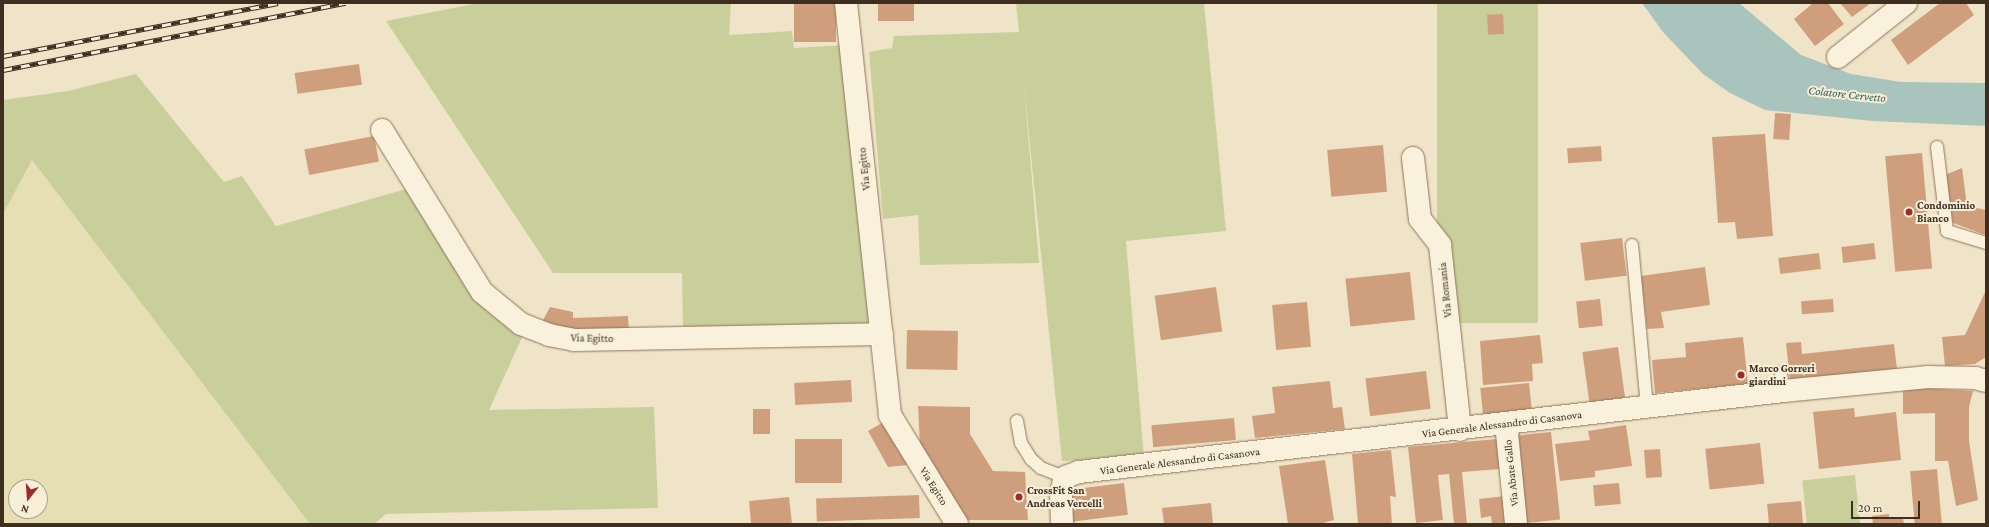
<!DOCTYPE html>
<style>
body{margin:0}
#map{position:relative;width:1989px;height:527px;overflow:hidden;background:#f0e4c8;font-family:"Crimson Pro",serif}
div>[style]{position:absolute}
.farmland>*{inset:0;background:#e6deb5}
.green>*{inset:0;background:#c9cf9b;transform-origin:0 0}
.water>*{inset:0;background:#a9c4bc}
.building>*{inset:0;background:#cf9f7d;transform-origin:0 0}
.roads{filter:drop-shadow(0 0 1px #8d765c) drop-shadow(0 0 1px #8d765c)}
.lane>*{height:12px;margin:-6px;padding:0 6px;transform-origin:6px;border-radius:6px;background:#faf1dc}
.street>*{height:22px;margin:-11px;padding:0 11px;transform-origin:11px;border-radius:11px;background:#faf1dc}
.rail>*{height:4.5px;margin-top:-2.25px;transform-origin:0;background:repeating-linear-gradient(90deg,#f7eed8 0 9px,#3d2e20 0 18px);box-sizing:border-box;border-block:1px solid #3d2e20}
.dots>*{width:11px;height:11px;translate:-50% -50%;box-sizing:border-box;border:2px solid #f7eed8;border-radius:50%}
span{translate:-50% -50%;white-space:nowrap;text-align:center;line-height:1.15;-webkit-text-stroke:4px #f7eed8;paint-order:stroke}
.street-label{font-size:11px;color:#3d2e20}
.poi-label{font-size:11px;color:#3d2e20;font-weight:700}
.left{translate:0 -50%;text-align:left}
.water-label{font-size:12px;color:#2f5d5a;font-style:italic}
.frame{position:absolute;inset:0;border:4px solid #3d2e20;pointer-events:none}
.north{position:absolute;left:8px;top:479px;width:40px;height:40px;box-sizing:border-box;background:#f7eed8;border:1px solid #ada18e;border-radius:50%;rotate:197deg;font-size:11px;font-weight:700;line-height:16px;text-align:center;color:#3d2e20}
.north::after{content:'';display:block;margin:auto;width:14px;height:18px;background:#9e2a2b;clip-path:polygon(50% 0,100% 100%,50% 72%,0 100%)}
.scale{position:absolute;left:1851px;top:501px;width:69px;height:18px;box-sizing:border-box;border:2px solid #3d2e20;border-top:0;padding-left:5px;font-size:12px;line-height:14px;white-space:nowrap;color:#3d2e20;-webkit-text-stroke:3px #f7eed8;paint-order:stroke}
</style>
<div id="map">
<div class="farmland">
<i style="clip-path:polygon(evenodd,32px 160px,310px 524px,3px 524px,3px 214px,32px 160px,16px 487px,40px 487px,40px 511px,16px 511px,16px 487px)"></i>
</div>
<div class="green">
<i style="clip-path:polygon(479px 3px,731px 3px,729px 35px,792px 31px,794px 48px,846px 45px,872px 326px,683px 330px,682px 273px,553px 273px,386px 21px)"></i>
<i style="clip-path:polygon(1016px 3px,1204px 3px,1226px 231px,1126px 241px,1144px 458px,1062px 461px,1024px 86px,1039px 263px,920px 265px,918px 215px,883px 219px,869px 52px,892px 48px,894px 36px,1019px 32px)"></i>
<i style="left:1437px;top:3px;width:101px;height:320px"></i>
<i style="clip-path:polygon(136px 74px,224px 182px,242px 176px,276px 226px,406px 189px,473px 298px,523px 335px,489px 410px,654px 407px,658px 508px,386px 514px,374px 524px,310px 524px,32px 160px,3px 214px,3px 100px,68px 91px)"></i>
<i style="left:1855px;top:475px;width:49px;height:53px;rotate:84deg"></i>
</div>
<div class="water">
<i style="clip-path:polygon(1642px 3px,1739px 3px,1801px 55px,1851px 74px,1901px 82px,1986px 83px,1986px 126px,1873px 121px,1765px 110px,1730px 93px,1703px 74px,1663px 32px)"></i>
</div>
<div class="building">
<i style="left:794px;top:3px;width:42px;height:39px"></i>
<i style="left:878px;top:3px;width:36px;height:18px"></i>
<i style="clip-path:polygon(1813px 3px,1828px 3px,1844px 24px,1815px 46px,1794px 19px)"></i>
<i style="clip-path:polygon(1840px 3px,1871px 3px,1852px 17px)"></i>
<i style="clip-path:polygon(1940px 3px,1966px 3px,1974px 15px,1908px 65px,1891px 40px)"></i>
<i style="left:1503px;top:14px;width:20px;height:16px;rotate:87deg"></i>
<i style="left:359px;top:64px;width:21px;height:65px;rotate:82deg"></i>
<i style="left:1775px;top:113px;width:16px;height:26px;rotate:4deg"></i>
<i style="clip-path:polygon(1765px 134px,1773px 236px,1737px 239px,1735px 222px,1718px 223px,1712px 137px)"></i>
<i style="left:374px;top:136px;width:26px;height:71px;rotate:79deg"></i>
<i style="left:1383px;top:145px;width:47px;height:56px;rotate:85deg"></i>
<i style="left:1601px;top:146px;width:15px;height:34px;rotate:86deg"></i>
<i style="left:1922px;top:153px;width:116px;height:37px;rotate:85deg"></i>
<i style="clip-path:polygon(1962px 168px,1967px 206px,1986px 210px,1986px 235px,1953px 223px,1945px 175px)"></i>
<i style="left:1622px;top:238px;width:38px;height:42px;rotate:83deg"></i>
<i style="left:1874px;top:243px;width:16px;height:33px;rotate:83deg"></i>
<i style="left:1819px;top:253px;width:16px;height:41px;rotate:83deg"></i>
<i style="clip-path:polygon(1705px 267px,1710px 305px,1661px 312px,1664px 328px,1647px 329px,1641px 276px)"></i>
<i style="left:1410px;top:272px;width:48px;height:65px;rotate:84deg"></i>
<i style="left:1216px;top:287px;width:45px;height:62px;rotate:82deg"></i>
<i style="clip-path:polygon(1986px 290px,1986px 357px,1975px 364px,1945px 366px,1942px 337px,1965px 335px)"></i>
<i style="left:1600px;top:299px;width:27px;height:24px;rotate:84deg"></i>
<i style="left:1833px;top:299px;width:13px;height:32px;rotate:86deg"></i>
<i style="left:1307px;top:302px;width:45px;height:35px;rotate:85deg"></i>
<i style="clip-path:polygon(550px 307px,573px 312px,573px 318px,628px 316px,629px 332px,574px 335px,540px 326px)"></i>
<i style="left:907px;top:330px;width:51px;height:39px;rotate:1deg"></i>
<i style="clip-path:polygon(1540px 335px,1543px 363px,1532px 364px,1533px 381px,1483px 385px,1480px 341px)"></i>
<i style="clip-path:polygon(1743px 337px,1748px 384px,1655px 393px,1652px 360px,1686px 357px,1685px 343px)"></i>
<i style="clip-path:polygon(1801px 342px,1802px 354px,1894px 344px,1897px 369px,1790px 380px,1786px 343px)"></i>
<i style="left:1618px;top:347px;width:51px;height:36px;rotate:82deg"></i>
<i style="left:1426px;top:371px;width:38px;height:61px;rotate:83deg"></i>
<i style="left:851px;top:380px;width:22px;height:57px;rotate:87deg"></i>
<i style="clip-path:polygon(1330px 381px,1333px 408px,1342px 407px,1345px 429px,1255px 438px,1252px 416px,1275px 413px,1272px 387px)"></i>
<i style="left:1529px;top:383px;width:27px;height:49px;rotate:84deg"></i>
<i style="clip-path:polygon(1903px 387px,1973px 391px,1969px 407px,1969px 441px,1978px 500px,1956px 506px,1948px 461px,1935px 461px,1935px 413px,1903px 414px)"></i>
<i style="clip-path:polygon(918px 406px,970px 407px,970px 434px,993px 471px,1025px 472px,1028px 520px,963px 520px,920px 447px)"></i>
<i style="clip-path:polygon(1854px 408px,1855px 417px,1896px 412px,1901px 460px,1819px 469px,1813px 412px)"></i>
<i style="left:753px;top:409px;width:17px;height:25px"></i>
<i style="left:1234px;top:418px;width:22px;height:83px;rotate:85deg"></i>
<i style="clip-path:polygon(882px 423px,908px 465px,888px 467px,868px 431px)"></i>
<i style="clip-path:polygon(1626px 425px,1632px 466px,1595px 471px,1595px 477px,1560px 481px,1555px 444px,1590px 440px,1588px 431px)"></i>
<i style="left:1551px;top:432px;width:88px;height:37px;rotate:84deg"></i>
<i style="left:795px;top:439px;width:47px;height:44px"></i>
<i style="clip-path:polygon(1497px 439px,1500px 469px,1462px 472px,1467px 524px,1454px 524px,1449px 474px,1438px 475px,1443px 520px,1416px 523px,1408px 447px)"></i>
<i style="left:1760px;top:443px;width:41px;height:55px;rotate:84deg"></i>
<i style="left:1660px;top:449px;width:28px;height:16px;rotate:86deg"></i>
<i style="clip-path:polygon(1391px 450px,1396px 497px,1390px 496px,1392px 524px,1358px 524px,1352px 454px)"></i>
<i style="clip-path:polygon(1325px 460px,1334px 520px,1319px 524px,1288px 524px,1279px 466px)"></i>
<i style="left:1937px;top:469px;width:55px;height:27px;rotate:85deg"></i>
<i style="left:1124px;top:483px;width:32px;height:57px;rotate:83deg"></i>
<i style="left:1619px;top:483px;width:21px;height:26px;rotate:85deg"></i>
<i style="left:919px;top:495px;width:23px;height:103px;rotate:88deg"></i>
<i style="clip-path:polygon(1505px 496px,1508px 524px,1492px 524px,1491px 516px,1481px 518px,1479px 499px)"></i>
<i style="clip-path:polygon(789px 497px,792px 524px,751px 524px,749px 501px)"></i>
<i style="left:1801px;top:501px;width:22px;height:34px;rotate:85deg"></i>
<i style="clip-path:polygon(1211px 503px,1213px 524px,1164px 524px,1162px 508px)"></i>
<i style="clip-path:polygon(1889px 514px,1889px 519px,1903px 518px,1904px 524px,1873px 524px,1872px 516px)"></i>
</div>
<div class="roads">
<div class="lane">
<i style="left:1937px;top:147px;width:85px;rotate:83.2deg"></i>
<i style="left:1947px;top:231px;width:41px;rotate:17.1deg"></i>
<i style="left:1632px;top:245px;width:163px;rotate:84.7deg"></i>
<i style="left:1781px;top:373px;width:18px;rotate:84deg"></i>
<i style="left:1017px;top:421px;width:22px;rotate:80deg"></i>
<i style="left:1021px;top:443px;width:19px;rotate:58deg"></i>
<i style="left:1031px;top:459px;width:13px;rotate:42deg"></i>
<i style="left:1041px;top:468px;width:26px;rotate:21deg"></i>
</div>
<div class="street">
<i style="left:846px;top:3px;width:414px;rotate:83.9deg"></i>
<i style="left:890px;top:415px;width:128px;rotate:58.4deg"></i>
<i style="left:1838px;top:57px;width:87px;rotate:-38.5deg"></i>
<i style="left:382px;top:130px;width:190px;rotate:58.3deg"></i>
<i style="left:482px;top:292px;width:50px;rotate:39.4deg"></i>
<i style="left:521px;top:324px;width:30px;rotate:21deg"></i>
<i style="left:549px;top:335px;width:25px;rotate:11deg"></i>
<i style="left:574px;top:340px;width:308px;rotate:-1.1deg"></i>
<i style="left:1413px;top:158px;width:61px;rotate:83.5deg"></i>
<i style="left:1420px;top:219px;width:33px;rotate:52deg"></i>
<i style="left:1440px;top:245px;width:186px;rotate:83.8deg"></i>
<i style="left:1506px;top:423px;width:101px;rotate:84.3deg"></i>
<i style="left:1062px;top:524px;width:31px;rotate:-92deg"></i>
<i style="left:1061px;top:493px;width:16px;rotate:-76deg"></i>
<i style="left:1065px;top:477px;width:15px;rotate:-20deg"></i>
<i style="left:1079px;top:472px;width:709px;rotate:-6.56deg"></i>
<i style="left:1783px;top:391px;width:146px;rotate:-5.5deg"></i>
<i style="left:1928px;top:377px;width:47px;rotate:1.2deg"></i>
<i style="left:1975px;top:378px;width:11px;rotate:15deg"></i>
</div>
</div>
<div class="rail">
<i style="left:3px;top:56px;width:280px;rotate:-10.9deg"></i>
<i style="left:3px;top:70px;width:349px;rotate:-11.1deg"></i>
</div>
<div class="dots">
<i style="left:1909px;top:212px;background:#9e2a2b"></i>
<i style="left:1741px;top:375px;background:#9e2a2b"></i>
<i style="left:1019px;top:497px;background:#9e2a2b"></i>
</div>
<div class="street-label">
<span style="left:864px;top:169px;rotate:-96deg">Via Egitto</span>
<span style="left:1445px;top:290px;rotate:-96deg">Via Romania</span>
<span style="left:592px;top:338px;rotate:1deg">Via Egitto</span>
<span style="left:1502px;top:424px;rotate:-7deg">Via Generale Alessandro di Casanova</span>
<span style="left:1180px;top:461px;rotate:-7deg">Via Generale Alessandro di Casanova</span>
<span style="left:1511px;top:473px;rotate:-96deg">Via Abate Gallo</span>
<span style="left:934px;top:486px;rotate:58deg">Via Egitto</span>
</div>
<div class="poi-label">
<span class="left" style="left:1917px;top:212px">Condominio<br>Bianco</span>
<span class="left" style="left:1749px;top:375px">Marco Gorreri<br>giardini</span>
<span class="left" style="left:1027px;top:497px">CrossFit San<br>Andreas Vercelli</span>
</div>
<div class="water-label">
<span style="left:1847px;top:95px;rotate:6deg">Colatore Cervetto</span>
</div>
<div class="frame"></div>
<div class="north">N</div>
<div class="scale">20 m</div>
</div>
